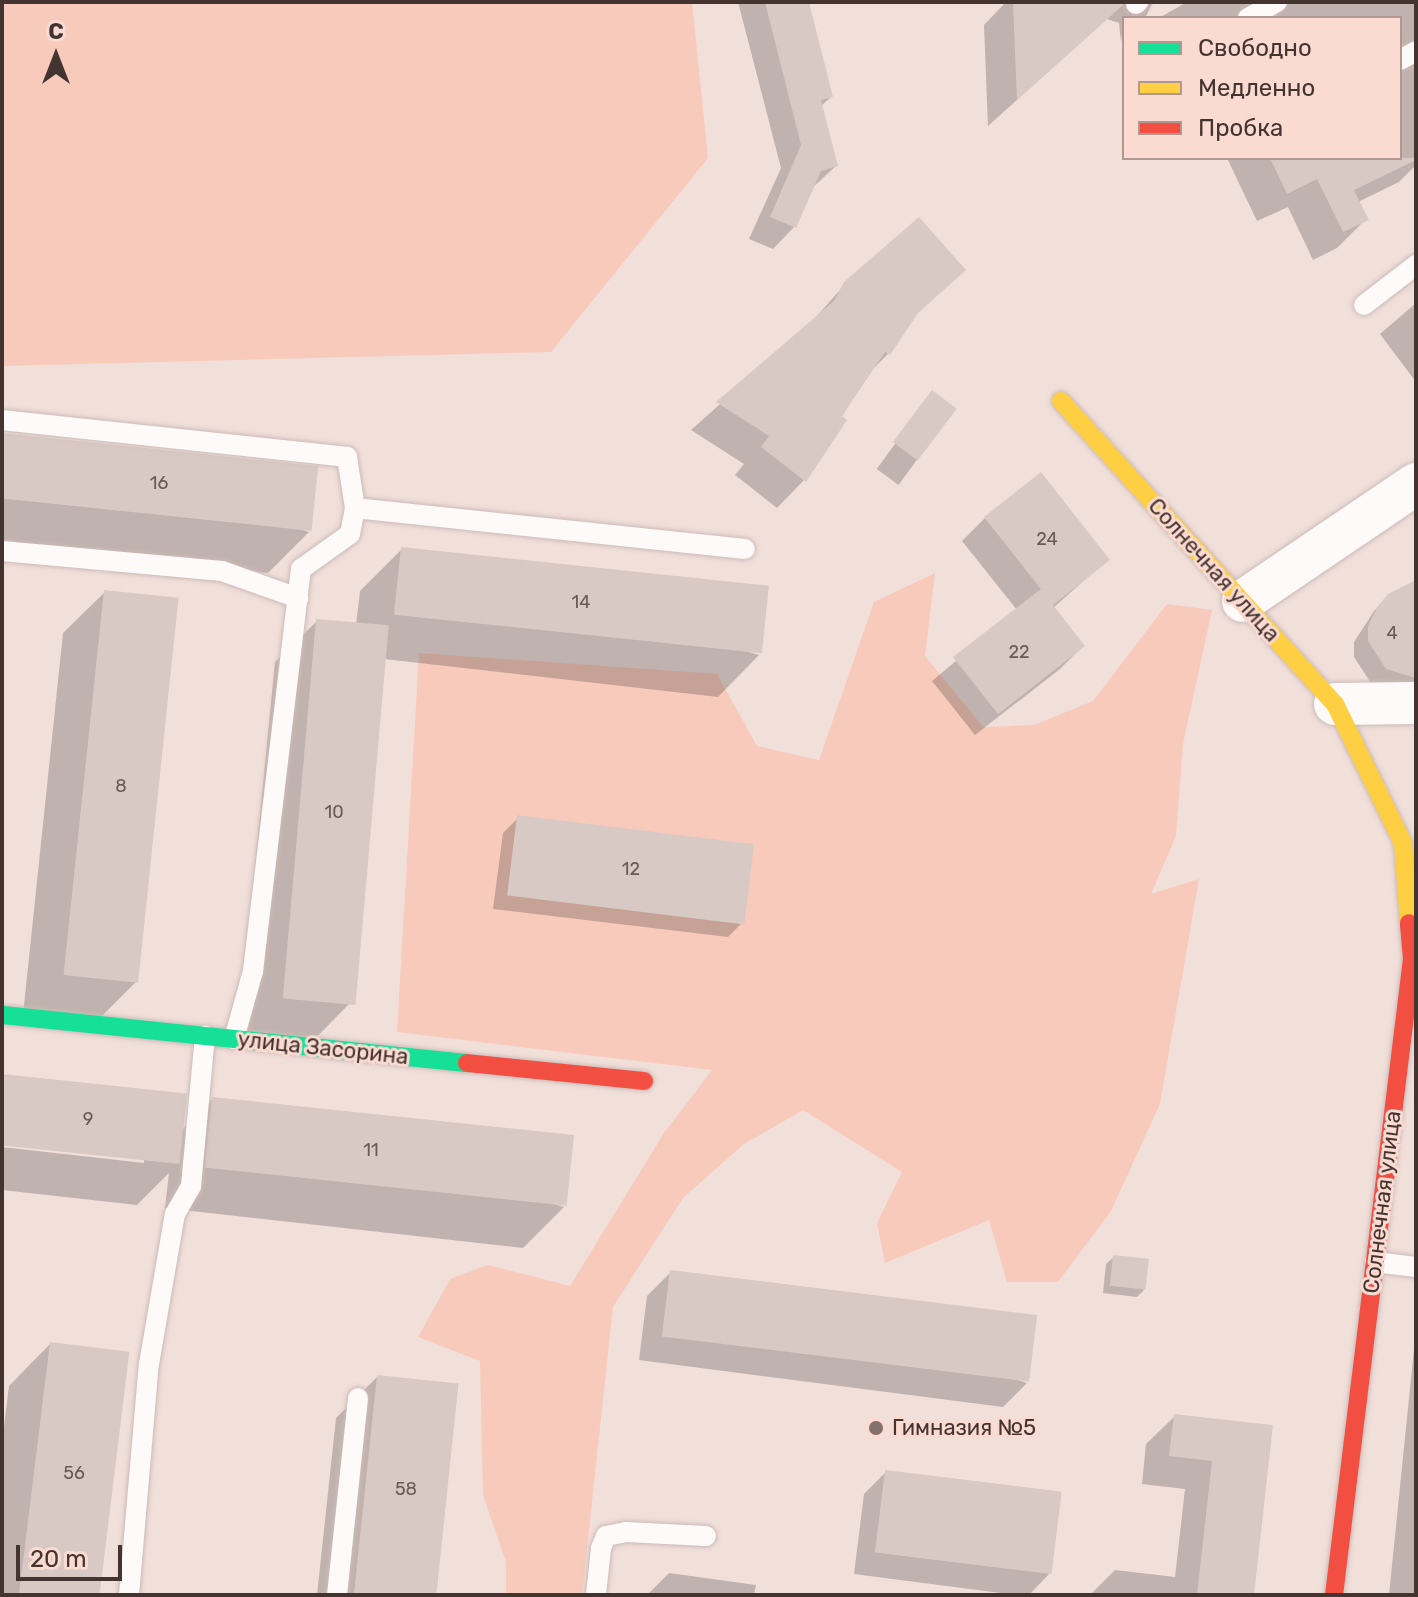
<!DOCTYPE html>
<meta charset="utf-8">
<style>
body{margin:0}
#map{position:relative;width:1418px;height:1597px;overflow:hidden;background:#f1dfda;font-family:Rubik,sans-serif}
div>[style]{position:absolute}
.green>*{inset:0;background:#f8cabc}
.shadow>*{inset:0;background:#0003;transform-origin:0 0}
.building>*{inset:0;background:#d9c9c5;transform-origin:0 0}
.roads{filter:drop-shadow(0 0 2px #cbbbb7) drop-shadow(0 0 2px #cbbbb7)}
.lane>*{height:20px;margin:-10px;padding:0 10px;transform-origin:10px;border-radius:10px;background:#fdfaf9}
.street>*{height:42px;margin:-21px;padding:0 21px;transform-origin:21px;border-radius:21px;background:#fdfaf9}
.fast>*{height:18px;margin:-9px;padding:0 9px;transform-origin:9px;border-radius:9px;background:#16e098}
.slow>*{height:18px;margin:-9px;padding:0 9px;transform-origin:9px;border-radius:9px;background:#ffcf43}
.jam>*{height:18px;margin:-9px;padding:0 9px;transform-origin:9px;border-radius:9px;background:#f24e42}
.dots>*{width:22px;height:22px;translate:-50% -50%;box-sizing:border-box;border:4px solid #fadad1;border-radius:50%}
span{translate:-50% -50%;white-space:nowrap;text-align:center;line-height:1.15;-webkit-text-stroke:6px #fadad1;paint-order:stroke}
.number-label{font-size:18px;color:#6a5a56}
.number-label span{-webkit-text-stroke-width:0}
.street-label{font-size:22px;color:#443430}
.poi-label{font-size:22px;color:#443430}
.left{translate:0 -50%;text-align:left}
.frame{position:absolute;inset:0;border:4px solid #443430;pointer-events:none}
.legend{position:absolute;left:1122px;top:16px;width:280px;height:144px;box-sizing:border-box;background:#fadad1;border:2px solid #b19891;margin:0;padding:10px 14px;list-style:none;font-size:24px;color:#443430}
.legend li{display:flex;align-items:center;gap:16px;height:40px}
.legend b{width:40px;border:2px solid #b19891}
.north{position:absolute;left:16px;top:16px;width:80px;height:80px;-webkit-text-stroke:6px #fadad1;paint-order:stroke;rotate:0deg;font-size:22px;font-weight:700;line-height:32px;text-align:center;color:#443430}
.north::after{content:'';display:block;margin:auto;width:28px;height:36px;background:#443430;clip-path:polygon(50% 0,100% 100%,50% 72%,0 100%)}
.scale{position:absolute;left:16px;top:1545px;width:106px;height:36px;box-sizing:border-box;border:4px solid #443430;border-top:0;padding-left:10px;font-size:24px;line-height:28px;white-space:nowrap;color:#443430;-webkit-text-stroke:6px #fadad1;paint-order:stroke}
</style>
<div id="map">
<div class="green">
<i style="clip-path:polygon(2px 2px,692px 2px,708px 158px,551px 352px,2px 366px)"></i>
<i style="clip-path:polygon(935px 573px,925px 656px,983px 727px,1034px 725px,1093px 701px,1167px 604px,1212px 610px,1183px 744px,1176px 836px,1151px 894px,1199px 879px,1160px 1104px,1111px 1211px,1058px 1282px,1007px 1282px,989px 1220px,885px 1263px,877px 1223px,902px 1172px,803px 1110px,744px 1144px,683px 1198px,613px 1307px,582px 1595px,506px 1595px,506px 1562px,483px 1495px,480px 1361px,418px 1337px,450px 1279px,488px 1265px,570px 1286px,664px 1133px,712px 1070px,397px 1032px,419px 653px,717px 674px,757px 746px,819px 760px,874px 602px)"></i>
</div>
<div class="shadow">
<i style="clip-path:polygon(738px 2px,806px 2px,831px 97px,821px 106px,836px 166px,812px 188px,794px 227px,773px 249px,749px 239px,781px 168px)"></i>
<i style="clip-path:polygon(1006px 2px,1153px 2px,1145px 18px,1124px 18px,1121px 42px,1119px 23px,1107px 19px,988px 126px,984px 25px)"></i>
<i style="clip-path:polygon(1187px 2px,1416px 2px,1416px 165px,1399px 182px,1358px 202px,1366px 219px,1337px 248px,1313px 260px,1288px 207px,1257px 221px,1227px 158px,1400px 158px,1400px 18px,1278px 18px,1271px 5px,1247px 18px,1159px 18px)"></i>
<i style="clip-path:polygon(964px 270px,910px 320px,888px 354px,866px 376px,804px 480px,777px 508px,735px 475px,744px 464px,691px 430px,811px 323px,846px 283px)"></i>
<i style="clip-path:polygon(1416px 303px,1416px 382px,1380px 334px)"></i>
<i style="left:932px;top:393px;width:27px;height:94px;rotate:36deg"></i>
<i style="clip-path:polygon(2px 435px,309px 532px,268px 573px,2px 543px)"></i>
<i style="clip-path:polygon(985px 518px,1107px 560px,1053px 608px,1083px 646px,1060px 669px,975px 735px,932px 681px,1017px 610px,962px 541px)"></i>
<i style="clip-path:polygon(401px 550px,759px 655px,718px 697px,384px 659px,349px 1004px,308px 1046px,238px 1039px,275px 662px,317px 621px,356px 625px,360px 591px)"></i>
<i style="clip-path:polygon(1416px 582px,1416px 694px,1371px 683px,1354px 657px,1354px 642px,1374px 611px,1390px 595px)"></i>
<i style="clip-path:polygon(105px 592px,137px 981px,95px 1023px,23px 1015px,63px 633px)"></i>
<i style="clip-path:polygon(518px 818px,743px 922px,728px 937px,493px 909px,503px 833px)"></i>
<i style="clip-path:polygon(2px 1076px,181px 1131px,213px 1099px,564px 1207px,523px 1248px,165px 1208px,169px 1173px,137px 1205px,2px 1190px,2px 1147px,144px 1163px,144px 1159px,2px 1143px)"></i>
<i style="clip-path:polygon(1114px 1257px,1144px 1290px,1137px 1297px,1103px 1293px,1106px 1264px)"></i>
<i style="clip-path:polygon(671px 1272px,1027px 1383px,1003px 1407px,639px 1360px,647px 1296px)"></i>
<i style="clip-path:polygon(50px 1344px,97px 1595px,2px 1595px,2px 1443px,9px 1386px)"></i>
<i style="clip-path:polygon(1416px 1347px,1416px 1595px,1389px 1595px,1414px 1349px)"></i>
<i style="clip-path:polygon(377px 1377px,435px 1595px,317px 1595px,336px 1418px)"></i>
<i style="clip-path:polygon(1175px 1416px,1271px 1427px,1252px 1595px,1090px 1595px,1115px 1570px,1175px 1577px,1185px 1489px,1142px 1484px,1146px 1444px)"></i>
<i style="clip-path:polygon(886px 1472px,1049px 1574px,1029px 1595px,1016px 1595px,854px 1574px,864px 1494px)"></i>
<i style="clip-path:polygon(669px 1573px,756px 1585px,754px 1595px,647px 1595px)"></i>
</div>
<div class="building">
<i style="clip-path:polygon(765px 2px,809px 2px,833px 97px,821px 100px,838px 166px,821px 171px,796px 228px,770px 217px,801px 145px)"></i>
<i style="clip-path:polygon(1013px 2px,1123px 2px,1123px 5px,1017px 100px)"></i>
<i style="clip-path:polygon(1270px 158px,1416px 158px,1416px 160px,1354px 190px,1369px 220px,1343px 232px,1317px 179px,1287px 194px)"></i>
<i style="clip-path:polygon(919px 217px,966px 270px,918px 313px,890px 355px,885px 352px,842px 416px,847px 420px,806px 482px,761px 447px,769px 436px,716px 402px,834px 301px,844px 282px)"></i>
<i style="left:932px;top:390px;width:31px;height:65px;rotate:37deg"></i>
<i style="left:2px;top:433px;width:318px;height:65px;rotate:6deg"></i>
<i style="clip-path:polygon(1041px 472px,1110px 560px,1053px 605px,1085px 646px,998px 714px,953px 657px,1041px 589px,984px 517px)"></i>
<i style="left:401px;top:547px;width:370px;height:68px;rotate:6deg"></i>
<i style="clip-path:polygon(1416px 580px,1416px 678px,1386px 669px,1368px 641px,1368px 626px,1378px 606px,1388px 594px)"></i>
<i style="left:104px;top:590px;width:75px;height:387px;rotate:6deg"></i>
<i style="left:316px;top:619px;width:73px;height:381px;rotate:5deg"></i>
<i style="left:517px;top:815px;width:239px;height:81px;rotate:7deg"></i>
<i style="left:2px;top:1074px;width:186px;height:71px;rotate:6deg"></i>
<i style="left:212px;top:1097px;width:364px;height:71px;rotate:6deg"></i>
<i style="left:1113px;top:1255px;width:36px;height:31px;rotate:6deg"></i>
<i style="left:670px;top:1270px;width:370px;height:67px;rotate:7deg"></i>
<i style="left:50px;top:1342px;width:80px;height:255px;rotate:7deg"></i>
<i style="left:377px;top:1375px;width:82px;height:221px;rotate:6deg"></i>
<i style="clip-path:polygon(1174px 1414px,1273px 1425px,1254px 1595px,1197px 1595px,1212px 1461px,1169px 1456px)"></i>
<i style="left:885px;top:1470px;width:178px;height:83px;rotate:7deg"></i>
</div>
<div class="roads">
<div class="lane">
<i style="left:1136px;top:4px;width:3px;rotate:-45deg"></i>
<i style="left:1248px;top:18px;width:33px;rotate:-29deg"></i>
<i style="left:1400px;top:60px;width:18px;rotate:-29deg"></i>
<i style="left:1364px;top:305px;width:66px;rotate:-37.6deg"></i>
<i style="left:2px;top:420px;width:347px;rotate:6.1deg"></i>
<i style="left:347px;top:457px;width:52px;rotate:81.1deg"></i>
<i style="left:355px;top:508px;width:392px;rotate:6deg"></i>
<i style="left:2px;top:551px;width:221px;rotate:5.2deg"></i>
<i style="left:222px;top:571px;width:81px;rotate:19.6deg"></i>
<i style="left:234px;top:1039px;width:71px;rotate:-74.4deg"></i>
<i style="left:253px;top:971px;width:405px;rotate:-83.2deg"></i>
<i style="left:301px;top:569px;width:60px;rotate:-35.5deg"></i>
<i style="left:350px;top:534px;width:26px;rotate:-79deg"></i>
<i style="left:1375px;top:1262px;width:41px;rotate:7deg"></i>
<i style="left:129px;top:1595px;width:232px;rotate:-85.1deg"></i>
<i style="left:149px;top:1364px;width:152px;rotate:-80.2deg"></i>
<i style="left:175px;top:1214px;width:32px;rotate:-60deg"></i>
<i style="left:191px;top:1186px;width:151px;rotate:-84.7deg"></i>
<i style="left:337px;top:1595px;width:198px;rotate:-83.9deg"></i>
<i style="left:596px;top:1595px;width:47px;rotate:-83.9deg"></i>
<i style="left:601px;top:1548px;width:13px;rotate:-67deg"></i>
<i style="left:606px;top:1536px;width:20px;rotate:-11deg"></i>
<i style="left:626px;top:1532px;width:80px;rotate:2.9deg"></i>
</div>
<div class="street">
<i style="left:1243px;top:601px;width:209px;rotate:-34.1deg"></i>
<i style="left:1335px;top:704px;width:81px;rotate:-0.7deg"></i>
</div>
<div class="fast">
<i style="left:2px;top:1015px;width:467px;rotate:5.9deg"></i>
</div>
<div class="slow">
<i style="left:1061px;top:401px;width:409px;rotate:47.9deg"></i>
<i style="left:1335px;top:704px;width:155px;rotate:63.9deg"></i>
<i style="left:1403px;top:843px;width:80px;rotate:85.7deg"></i>
</div>
<div class="jam">
<i style="left:467px;top:1063px;width:178px;rotate:5.8deg"></i>
<i style="left:1334px;top:1595px;width:641px;rotate:-83.01deg"></i>
<i style="left:1412px;top:959px;width:36px;rotate:-95deg"></i>
</div>
</div>
<div class="dots">
<i style="left:876px;top:1428px;background:#81706c"></i>
</div>
<div class="number-label">
<span style="left:159px;top:483px">16</span>
<span style="left:1047px;top:539px">24</span>
<span style="left:581px;top:602px">14</span>
<span style="left:1392px;top:633px">4</span>
<span style="left:1019px;top:652px">22</span>
<span style="left:121px;top:786px">8</span>
<span style="left:334px;top:812px">10</span>
<span style="left:631px;top:869px">12</span>
<span style="left:88px;top:1119px">9</span>
<span style="left:371px;top:1150px">11</span>
<span style="left:74px;top:1473px">56</span>
<span style="left:406px;top:1489px">58</span>
</div>
<div class="street-label">
<span style="left:1214px;top:570px;rotate:48deg">Солнечная улица</span>
<span style="left:323px;top:1048px;rotate:6deg">улица Засорина</span>
<span style="left:1382px;top:1202px;rotate:-83deg">Солнечная улица</span>
</div>
<div class="poi-label">
<span class="left" style="left:892px;top:1428px">Гимназия №5</span>
</div>
<div class="frame"></div>
<ul class="legend">
<li><b style="height:10px;background:#16e098"></b>Свободно</li>
<li><b style="height:10px;background:#ffcf43"></b>Медленно</li>
<li><b style="height:10px;background:#f24e42"></b>Пробка</li>
</ul>
<div class="north">С</div>
<div class="scale">20 m</div>
</div>
